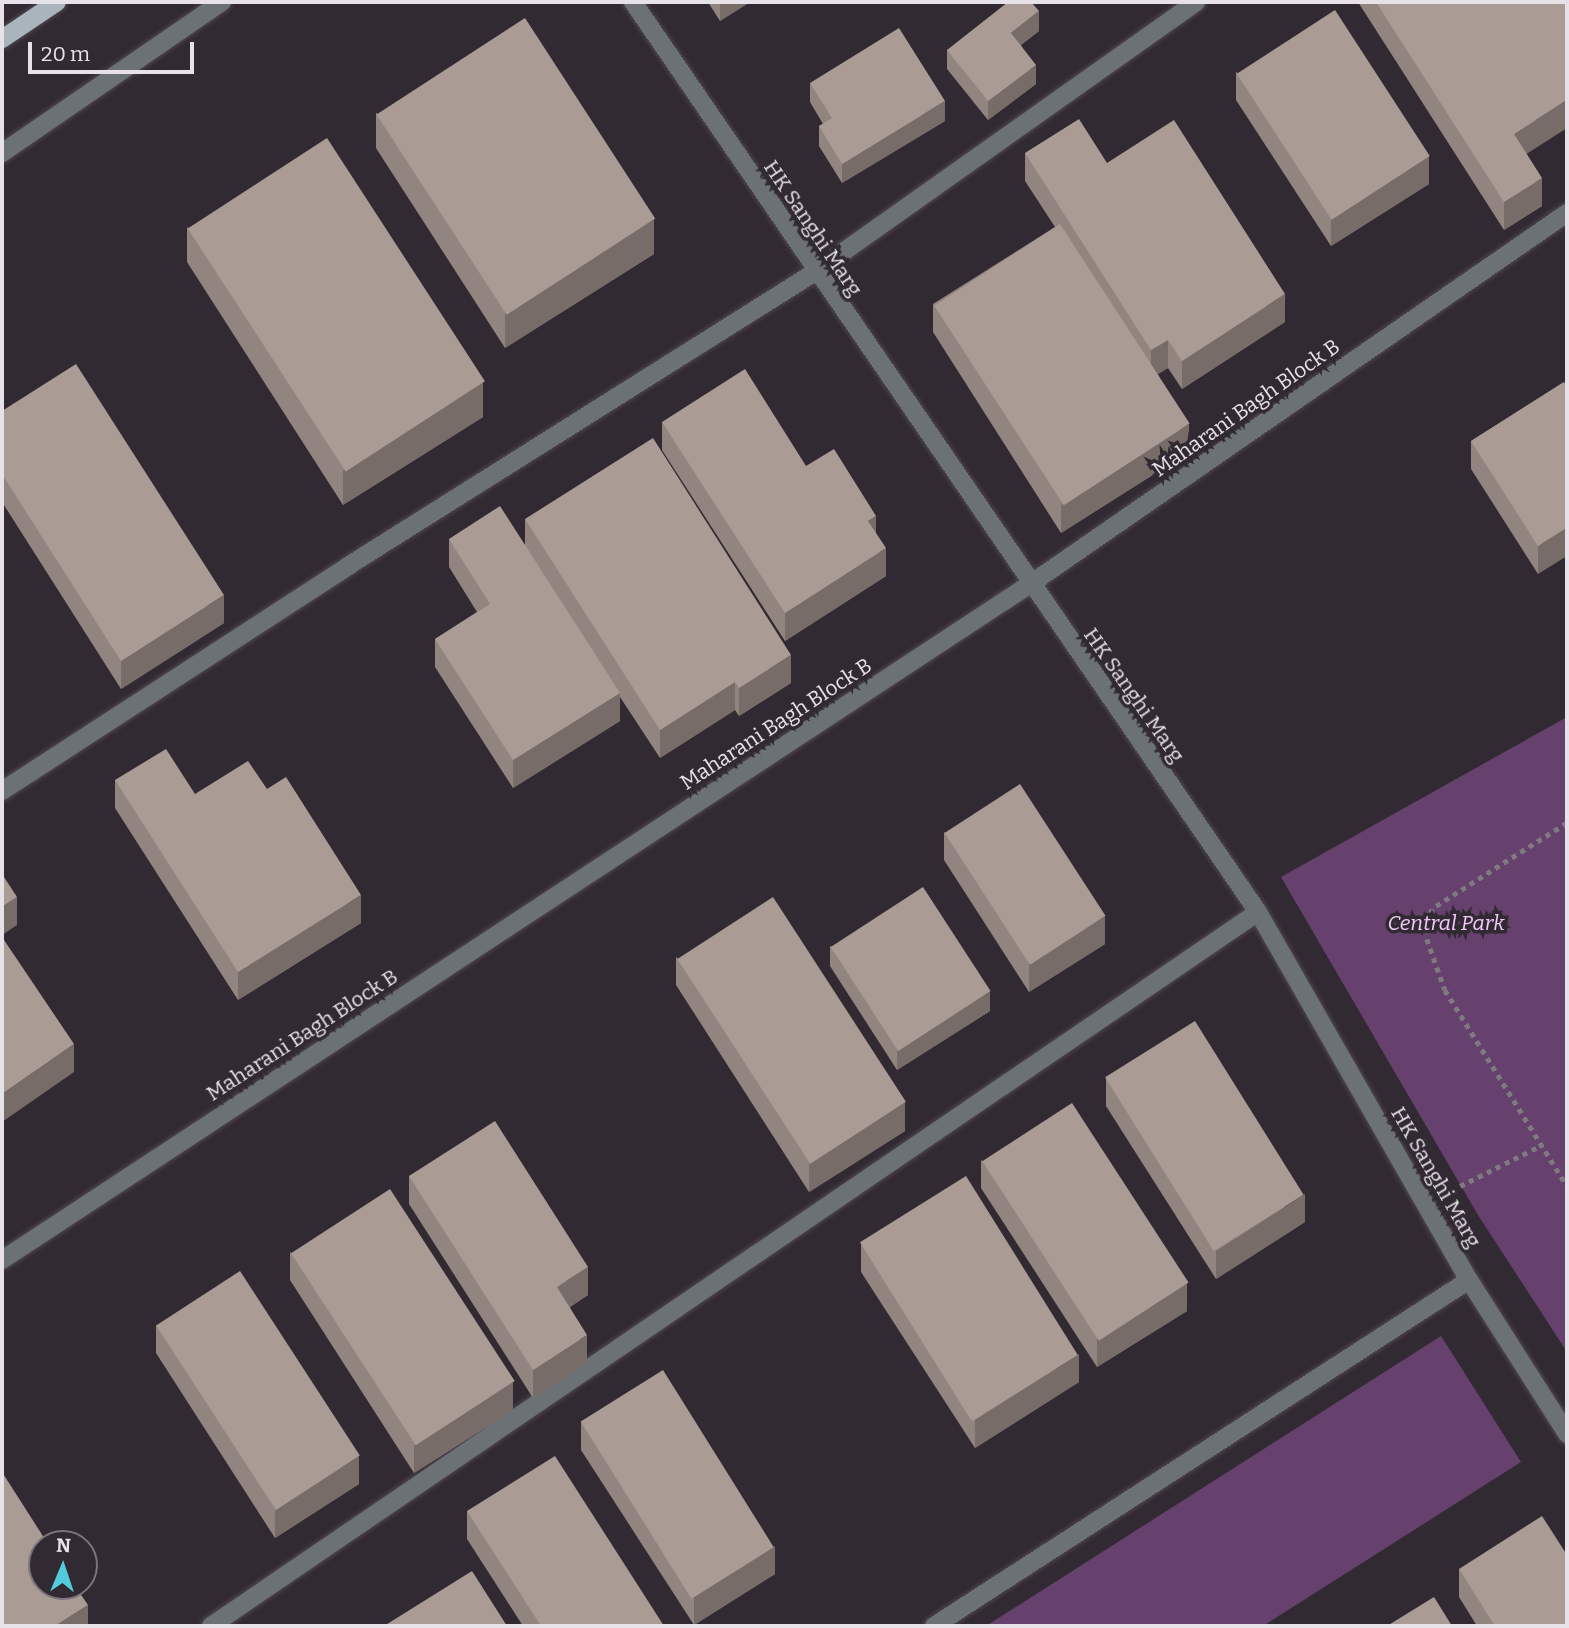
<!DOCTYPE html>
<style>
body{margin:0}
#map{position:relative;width:1569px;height:1628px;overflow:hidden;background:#322a33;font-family:Bitter,serif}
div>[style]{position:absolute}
.green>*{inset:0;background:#67416e}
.path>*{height:4.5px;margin-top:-2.25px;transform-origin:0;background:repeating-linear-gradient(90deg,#7f7980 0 5px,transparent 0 10px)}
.roads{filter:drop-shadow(0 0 2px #4f4750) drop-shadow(0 0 2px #4f4750)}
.minor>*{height:18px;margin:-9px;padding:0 9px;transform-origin:9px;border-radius:9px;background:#6c7175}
.major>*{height:18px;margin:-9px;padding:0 9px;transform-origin:9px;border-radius:9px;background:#aab4bd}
.wall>*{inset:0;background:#928580}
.shaded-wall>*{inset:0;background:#776c68}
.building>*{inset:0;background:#aa9b95;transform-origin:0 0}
span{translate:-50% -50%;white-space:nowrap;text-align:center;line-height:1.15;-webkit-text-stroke:7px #322a33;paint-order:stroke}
.street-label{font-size:21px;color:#e7e2e8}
.park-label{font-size:21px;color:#f3cafb;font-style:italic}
.frame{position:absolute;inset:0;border:4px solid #e7e2e8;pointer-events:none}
.north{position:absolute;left:28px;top:1530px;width:70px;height:70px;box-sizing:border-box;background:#322a33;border:2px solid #7a747b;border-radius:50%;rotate:2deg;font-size:19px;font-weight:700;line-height:28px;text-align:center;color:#e7e2e8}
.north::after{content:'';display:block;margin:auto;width:24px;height:32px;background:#53cbdc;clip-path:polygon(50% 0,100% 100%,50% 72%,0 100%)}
.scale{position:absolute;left:28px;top:42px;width:166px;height:32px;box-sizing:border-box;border:4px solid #e7e2e8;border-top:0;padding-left:9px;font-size:21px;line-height:24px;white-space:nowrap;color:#e7e2e8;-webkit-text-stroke:5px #322a33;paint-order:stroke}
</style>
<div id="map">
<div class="green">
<i style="clip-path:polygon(1567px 717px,1567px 1352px,1478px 1215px,1281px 877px)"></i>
<i style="clip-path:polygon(1441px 1336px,1521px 1462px,1263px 1626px,986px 1626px)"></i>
</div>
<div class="path">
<i style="left:1567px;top:823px;width:160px;rotate:147.5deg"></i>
<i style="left:1432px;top:909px;width:30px;rotate:99deg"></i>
<i style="left:1427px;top:939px;width:54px;rotate:70.6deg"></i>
<i style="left:1445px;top:990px;width:231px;rotate:58.1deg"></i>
<i style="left:1460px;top:1186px;width:92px;rotate:-26.6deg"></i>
</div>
<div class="roads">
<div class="minor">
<i style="left:633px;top:2px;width:1104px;rotate:55.52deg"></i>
<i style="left:1258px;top:912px;width:424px;rotate:60.2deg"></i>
<i style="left:1469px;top:1280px;width:183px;rotate:57.5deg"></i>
<i style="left:2px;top:153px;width:267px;rotate:-34.5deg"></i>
<i style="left:2px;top:791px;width:413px;rotate:-33deg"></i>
<i style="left:348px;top:566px;width:552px;rotate:-32.19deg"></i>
<i style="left:815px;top:272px;width:467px;rotate:-35.3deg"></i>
<i style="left:2px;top:1260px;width:1229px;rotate:-33.32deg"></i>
<i style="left:1029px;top:585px;width:654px;rotate:-34.66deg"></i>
<i style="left:211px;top:1626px;width:1267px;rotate:-34.29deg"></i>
<i style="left:934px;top:1626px;width:637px;rotate:-32.89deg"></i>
</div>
<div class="major">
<i style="left:2px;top:39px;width:66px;rotate:-33.9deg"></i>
</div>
</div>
<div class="wall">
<i style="clip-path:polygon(708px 2px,750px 2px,720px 21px)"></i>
<i style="clip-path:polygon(1358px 2px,1567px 2px,1527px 154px,1542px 206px,1504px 230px)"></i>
<i style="clip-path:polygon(1039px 31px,1021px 45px,1036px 84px,988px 120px,947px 69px,947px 50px)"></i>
<i style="clip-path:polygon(1236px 72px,1429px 184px,1331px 246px,1236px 100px)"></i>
<i style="clip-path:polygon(810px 83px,945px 121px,842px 183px,819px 146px,819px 126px,823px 124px,810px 102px)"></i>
<i style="clip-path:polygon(376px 113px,654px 254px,505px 348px,376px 148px)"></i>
<i style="clip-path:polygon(1025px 153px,1107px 163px,1285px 322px,1182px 389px,1168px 368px,1158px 374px,1189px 452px,1061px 533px,933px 332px,933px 304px,1055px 227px,1025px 181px)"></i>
<i style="clip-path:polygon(187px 227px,483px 417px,343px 505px,187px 262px)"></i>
<i style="clip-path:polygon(1564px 382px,1538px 574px,1471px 469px,1471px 441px)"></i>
<i style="clip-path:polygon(2px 411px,224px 623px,121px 689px,2px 502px)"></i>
<i style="clip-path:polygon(662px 422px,806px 466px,876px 534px,886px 576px,785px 641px,662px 450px)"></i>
<i style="clip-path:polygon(525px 519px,791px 683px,739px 716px,735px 710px,660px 758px,620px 697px,620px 721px,513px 788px,435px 667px,435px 639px,477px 612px,449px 567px,449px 539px,525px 545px)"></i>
<i style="clip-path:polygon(115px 780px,195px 794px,267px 789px,361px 923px,238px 1000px,115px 808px)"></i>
<i style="clip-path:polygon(944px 832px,1105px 944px,1029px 992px,944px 860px)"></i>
<i style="clip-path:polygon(830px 946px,990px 1011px,897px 1070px,830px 966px)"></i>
<i style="clip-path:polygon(676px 957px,905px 1131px,809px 1192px,676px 985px)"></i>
<i style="clip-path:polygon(1106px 1078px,1305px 1222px,1216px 1279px,1106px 1106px)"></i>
<i style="clip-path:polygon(981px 1160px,1187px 1311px,1097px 1367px,981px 1188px)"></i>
<i style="clip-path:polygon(409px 1176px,588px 1295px,570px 1307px,587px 1363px,533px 1398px,409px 1204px)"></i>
<i style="clip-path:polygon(861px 1244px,1079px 1382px,975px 1448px,861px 1272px)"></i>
<i style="clip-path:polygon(290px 1252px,513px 1410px,414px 1473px,290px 1280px)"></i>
<i style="clip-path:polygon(156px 1325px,359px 1484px,275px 1538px,156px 1353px)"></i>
<i style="clip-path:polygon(581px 1422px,775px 1574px,694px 1625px,581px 1450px)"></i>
<i style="clip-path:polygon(467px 1511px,664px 1626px,523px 1626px,467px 1539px)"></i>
<i style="clip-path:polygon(1459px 1569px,1567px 1626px,1477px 1626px,1459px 1597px)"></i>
</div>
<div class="shaded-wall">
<i style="clip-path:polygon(720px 2px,750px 2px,720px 21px)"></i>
<i style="clip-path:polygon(1039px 11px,1039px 31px,1011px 52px,1011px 33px)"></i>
<i style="clip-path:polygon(1036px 65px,1036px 84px,988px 120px,988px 101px)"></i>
<i style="clip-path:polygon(1567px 100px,1567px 128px,1514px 162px,1514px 134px)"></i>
<i style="clip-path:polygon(945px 101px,945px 121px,842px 183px,842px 164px)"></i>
<i style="clip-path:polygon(1429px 156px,1429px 184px,1331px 246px,1331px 218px)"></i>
<i style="clip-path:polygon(1542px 178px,1542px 206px,1504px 230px,1504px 202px)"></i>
<i style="clip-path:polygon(654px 219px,654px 254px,505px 348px,505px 313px)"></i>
<i style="clip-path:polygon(1285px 294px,1285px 322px,1182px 389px,1182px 361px)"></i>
<i style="clip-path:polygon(1168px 340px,1168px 368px,1151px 378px,1151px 350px)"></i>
<i style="clip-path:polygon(483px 382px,483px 417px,343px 505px,343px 470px)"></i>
<i style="clip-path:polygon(1189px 424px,1189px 452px,1061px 533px,1061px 505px)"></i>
<i style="clip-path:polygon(876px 516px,876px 544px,868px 521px)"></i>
<i style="clip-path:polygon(1567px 528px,1567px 556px,1538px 574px,1538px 546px)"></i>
<i style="clip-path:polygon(886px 548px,886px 576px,785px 641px,785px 613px)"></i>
<i style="clip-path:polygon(224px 595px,224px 623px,121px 689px,121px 661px)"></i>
<i style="clip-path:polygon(791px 655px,791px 683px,739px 716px,739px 688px)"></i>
<i style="clip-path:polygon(735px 682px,735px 710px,660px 758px,660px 730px)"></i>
<i style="clip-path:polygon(620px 693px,620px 721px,513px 788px,513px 760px)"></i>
<i style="clip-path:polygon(361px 895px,361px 923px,238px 1000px,238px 972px)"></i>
<i style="clip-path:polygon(17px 897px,17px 925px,2px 935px,2px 907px)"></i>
<i style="clip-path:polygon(1105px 916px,1105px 944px,1029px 992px,1029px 964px)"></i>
<i style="clip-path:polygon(990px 991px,990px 1011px,897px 1070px,897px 1051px)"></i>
<i style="clip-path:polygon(74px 1044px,74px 1072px,2px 1122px,2px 1094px)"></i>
<i style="clip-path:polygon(905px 1102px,905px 1131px,809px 1192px,809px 1164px)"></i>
<i style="clip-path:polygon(1305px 1194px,1305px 1222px,1216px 1279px,1216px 1251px)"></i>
<i style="clip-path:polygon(588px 1267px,588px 1295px,557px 1315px,557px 1287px)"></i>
<i style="clip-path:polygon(1187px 1283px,1187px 1311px,1097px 1367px,1097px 1339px)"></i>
<i style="clip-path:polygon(587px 1335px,587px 1363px,533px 1398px,533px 1370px)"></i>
<i style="clip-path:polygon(1079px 1354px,1079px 1382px,975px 1448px,975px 1420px)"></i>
<i style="clip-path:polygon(513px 1382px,513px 1410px,414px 1473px,414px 1445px)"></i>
<i style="clip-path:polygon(359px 1456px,359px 1484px,275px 1538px,275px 1510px)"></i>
<i style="clip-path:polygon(775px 1546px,775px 1574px,694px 1625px,694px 1597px)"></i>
<i style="clip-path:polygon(88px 1605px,88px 1626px,55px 1626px)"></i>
</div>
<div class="building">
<i style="clip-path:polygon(1008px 2px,1031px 2px,1039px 11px,1011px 33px,1036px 65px,988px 101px,947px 50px)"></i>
<i style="clip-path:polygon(1376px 2px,1567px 2px,1567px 100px,1514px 134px,1542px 178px,1504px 202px)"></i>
<i style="left:1335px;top:10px;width:174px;height:117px;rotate:57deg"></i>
<i style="left:525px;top:18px;width:239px;height:177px;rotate:57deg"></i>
<i style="clip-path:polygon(899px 28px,945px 101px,842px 164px,819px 126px,832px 118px,810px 83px)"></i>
<i style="clip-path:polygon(1079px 119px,1107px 163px,1174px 120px,1285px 294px,1182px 361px,1168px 340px,1151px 350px,1025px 153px)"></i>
<i style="left:327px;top:138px;width:290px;height:166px;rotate:57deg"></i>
<i style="left:1060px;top:224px;width:238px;height:150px;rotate:57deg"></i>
<i style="clip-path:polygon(76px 364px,224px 595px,121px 661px,2px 474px,2px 411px)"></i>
<i style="clip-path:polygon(745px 369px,806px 466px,834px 449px,876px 516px,868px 521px,886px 548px,785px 613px,662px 422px)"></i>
<i style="clip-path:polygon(1564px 382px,1567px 388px,1567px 528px,1538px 546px,1471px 441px)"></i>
<i style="clip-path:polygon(653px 438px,791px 655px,739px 688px,735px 682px,660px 730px,525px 519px)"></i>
<i style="clip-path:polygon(500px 506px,620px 693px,513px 760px,435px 639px,490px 604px,449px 539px)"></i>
<i style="clip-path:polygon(166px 749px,195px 794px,248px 761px,267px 789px,286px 777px,361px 895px,238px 972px,115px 780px)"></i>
<i style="left:1020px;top:784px;width:157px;height:90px;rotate:57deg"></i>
<i style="clip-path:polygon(2px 874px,17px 897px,2px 907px)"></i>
<i style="left:923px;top:887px;width:124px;height:110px;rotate:57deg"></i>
<i style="left:773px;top:897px;width:244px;height:114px;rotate:57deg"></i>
<i style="clip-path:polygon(2px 937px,74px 1044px,2px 1094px)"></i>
<i style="left:1195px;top:1021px;width:205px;height:106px;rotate:58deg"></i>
<i style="left:1072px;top:1103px;width:214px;height:107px;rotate:57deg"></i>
<i style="clip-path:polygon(495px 1121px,588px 1267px,557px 1287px,587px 1335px,533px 1370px,409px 1176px)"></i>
<i style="left:966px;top:1176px;width:211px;height:125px;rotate:58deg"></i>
<i style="left:390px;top:1189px;width:229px;height:118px;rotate:57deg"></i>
<i style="left:240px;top:1271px;width:220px;height:100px;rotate:57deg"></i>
<i style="left:663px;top:1370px;width:209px;height:97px;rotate:58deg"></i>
<i style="clip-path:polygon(555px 1456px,664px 1626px,541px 1626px,467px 1511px)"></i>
<i style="clip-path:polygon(2px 1472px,48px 1544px,42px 1544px,42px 1586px,75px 1586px,88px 1605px,55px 1626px,2px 1626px)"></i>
<i style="clip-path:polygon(1542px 1516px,1567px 1555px,1567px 1626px,1495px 1626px,1459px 1569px)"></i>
<i style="clip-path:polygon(472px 1571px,507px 1626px,384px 1626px)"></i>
<i style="clip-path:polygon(1434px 1597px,1452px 1626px,1387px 1626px)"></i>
</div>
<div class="street-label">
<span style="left:813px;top:228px;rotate:56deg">HK Sanghi Marg</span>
<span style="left:1246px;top:408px;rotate:-35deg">Maharani Bagh Block B</span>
<span style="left:1134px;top:695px;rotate:55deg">HK Sanghi Marg</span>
<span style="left:776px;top:724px;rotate:-33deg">Maharani Bagh Block B</span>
<span style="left:302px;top:1035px;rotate:-33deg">Maharani Bagh Block B</span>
<span style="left:1436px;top:1177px;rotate:60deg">HK Sanghi Marg</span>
</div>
<div class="park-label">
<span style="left:1446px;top:923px">Central Park</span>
</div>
<div class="frame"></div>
<div class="north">N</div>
<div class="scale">20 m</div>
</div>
